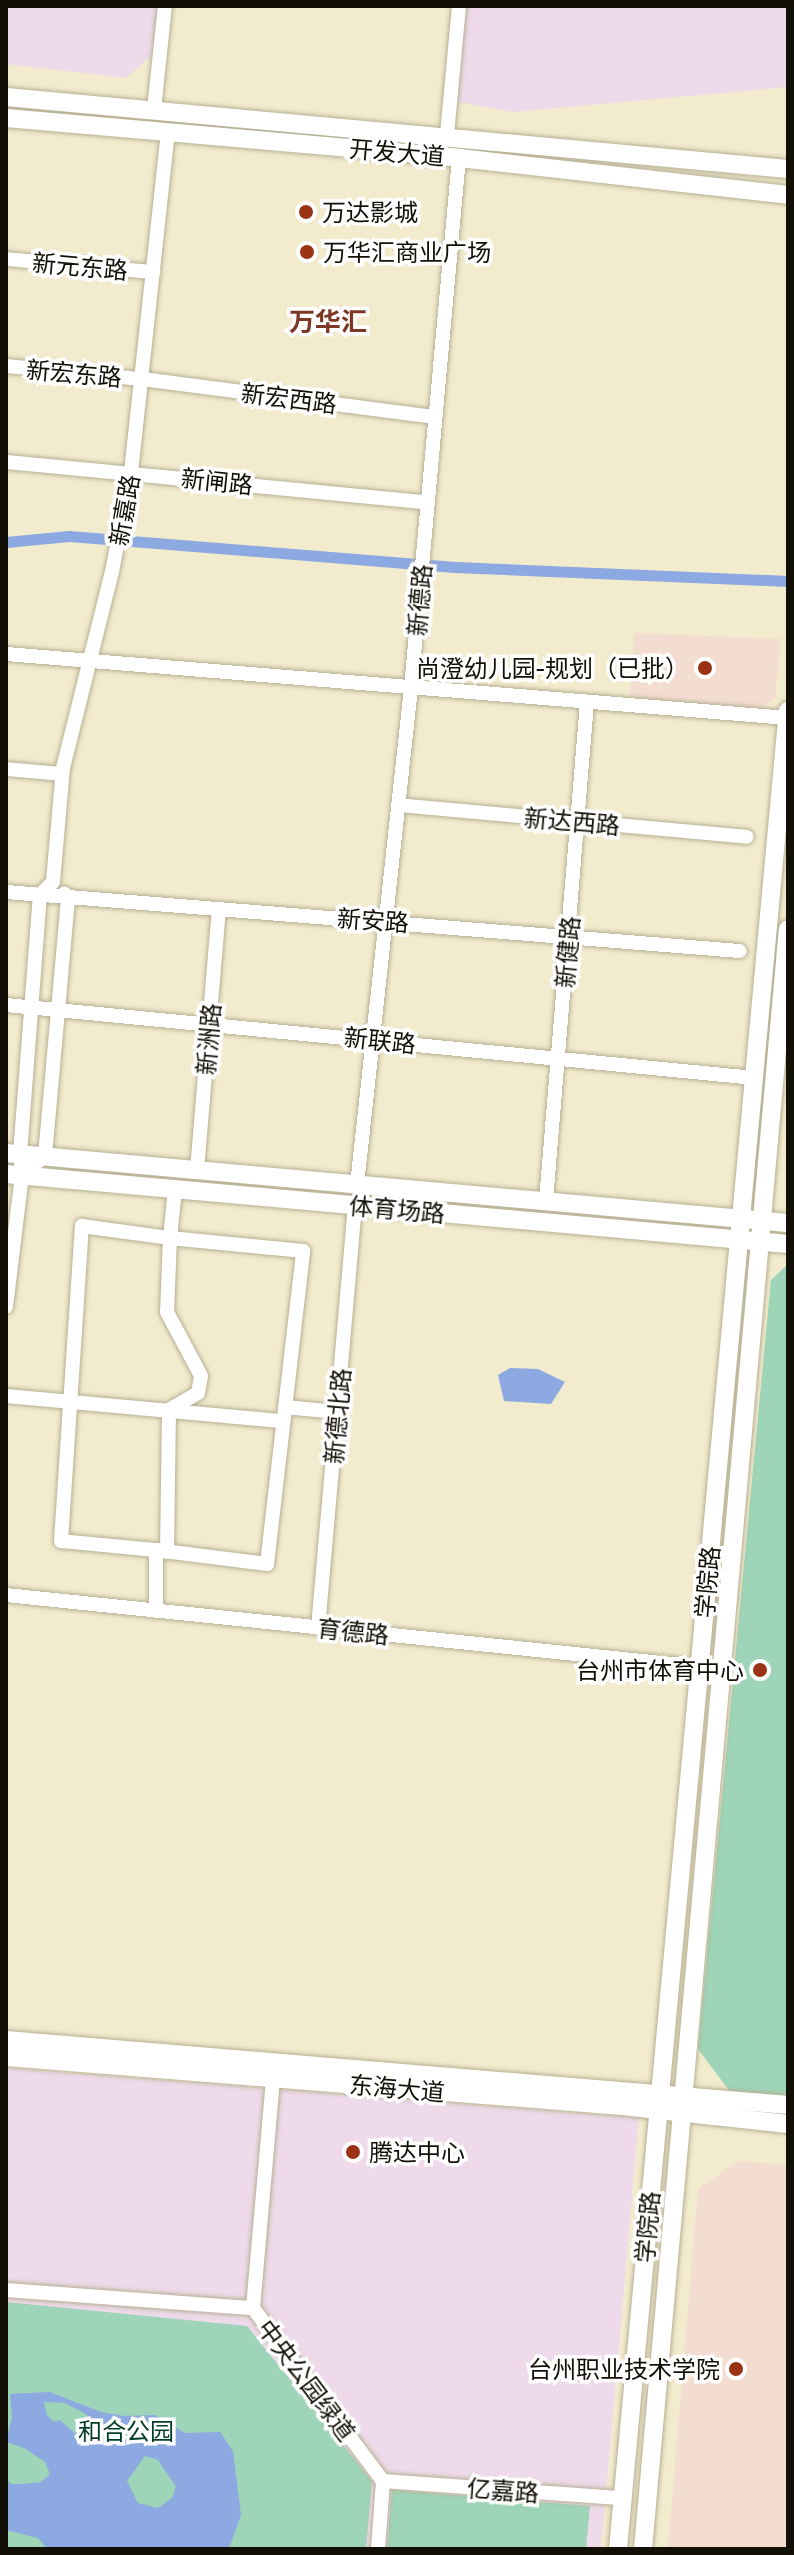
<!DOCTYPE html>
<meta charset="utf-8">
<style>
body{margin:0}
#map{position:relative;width:794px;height:2555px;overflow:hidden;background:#f3ebce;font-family:"Golos Text","Noto Sans SC",sans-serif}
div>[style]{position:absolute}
.commercial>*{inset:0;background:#eedaea}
.education>*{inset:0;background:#f3dcd0}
.green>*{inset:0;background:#9ed4b7}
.water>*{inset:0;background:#8da9e2}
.canal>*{height:11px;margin:-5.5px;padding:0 5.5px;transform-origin:5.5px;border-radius:5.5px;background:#8da9e2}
.roads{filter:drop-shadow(0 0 2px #b7b094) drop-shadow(0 0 2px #b7b094)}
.minor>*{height:14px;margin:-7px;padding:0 7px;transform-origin:7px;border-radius:7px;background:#fff}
.major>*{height:18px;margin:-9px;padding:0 9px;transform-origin:9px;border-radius:9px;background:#fff}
.dots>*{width:22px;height:22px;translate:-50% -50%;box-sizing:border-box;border:4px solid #fff;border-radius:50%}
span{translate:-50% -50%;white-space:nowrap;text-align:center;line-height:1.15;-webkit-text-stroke:7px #fff;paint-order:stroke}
.street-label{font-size:24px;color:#120f06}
.poi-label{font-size:24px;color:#120f06}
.left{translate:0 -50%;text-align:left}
.right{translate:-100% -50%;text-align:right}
.park-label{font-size:24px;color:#013d26}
.neighbourhood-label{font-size:26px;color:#7c3825;font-weight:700}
.frame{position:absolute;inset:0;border:8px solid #120f06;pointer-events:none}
</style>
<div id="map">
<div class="commercial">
<i style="clip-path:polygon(6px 6px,159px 6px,154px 54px,126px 78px,6px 64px)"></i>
<i style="clip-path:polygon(463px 6px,788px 6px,788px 87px,512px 112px,454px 101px)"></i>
<i style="clip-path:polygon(6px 2068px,639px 2118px,601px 2549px,6px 2549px)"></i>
</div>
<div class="education">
<i style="clip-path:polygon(634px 633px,781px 639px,775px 699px,755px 709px,630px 697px)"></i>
<i style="clip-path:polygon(738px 2161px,788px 2165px,788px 2549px,668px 2549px,698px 2189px)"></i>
</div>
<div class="green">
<i style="clip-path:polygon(788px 1264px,788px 2098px,731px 2093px,698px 2049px,771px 1280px)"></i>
<i style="clip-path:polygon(6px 2302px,247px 2326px,372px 2481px,366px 2549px,6px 2549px)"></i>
<i style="clip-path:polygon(392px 2490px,590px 2506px,586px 2549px,387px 2549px)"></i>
</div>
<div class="water">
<i style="clip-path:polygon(510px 1368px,538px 1369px,565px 1382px,551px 1404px,504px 1401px,498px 1375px)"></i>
<i style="clip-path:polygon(evenodd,50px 2392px,101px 2412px,124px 2416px,155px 2415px,185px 2433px,220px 2432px,233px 2451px,241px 2515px,229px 2549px,47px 2549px,38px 2538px,6px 2530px,6px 2478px,11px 2484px,23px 2484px,41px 2482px,50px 2474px,45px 2462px,24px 2448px,6px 2442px,12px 2417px,10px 2394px,50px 2392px,44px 2402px,65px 2403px,86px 2414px,94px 2425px,77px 2435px,60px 2420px,54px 2422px,47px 2415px,44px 2402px,50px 2392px,145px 2456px,158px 2460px,176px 2487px,172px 2498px,158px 2508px,138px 2503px,127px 2481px,145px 2456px)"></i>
</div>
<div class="canal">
<i style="left:6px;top:542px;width:63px;rotate:-5.4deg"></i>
<i style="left:69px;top:536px;width:387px;rotate:4.6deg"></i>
<i style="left:455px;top:567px;width:333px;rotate:2.4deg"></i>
</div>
<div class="roads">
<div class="minor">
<i style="left:154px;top:110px;width:105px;rotate:-84deg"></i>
<i style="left:447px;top:135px;width:130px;rotate:-84.7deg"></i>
<i style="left:6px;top:259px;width:148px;rotate:5.1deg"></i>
<i style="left:6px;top:366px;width:137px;rotate:5.5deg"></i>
<i style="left:142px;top:379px;width:296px;rotate:7.4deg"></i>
<i style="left:6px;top:462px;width:424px;rotate:5.5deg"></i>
<i style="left:6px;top:654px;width:784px;rotate:4.68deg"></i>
<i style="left:6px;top:769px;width:56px;rotate:5.1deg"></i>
<i style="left:398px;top:805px;width:350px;rotate:5.2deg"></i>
<i style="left:6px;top:892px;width:736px;rotate:4.6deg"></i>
<i style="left:6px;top:1005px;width:752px;rotate:5.57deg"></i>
<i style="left:197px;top:1170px;width:262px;rotate:-85.2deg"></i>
<i style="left:22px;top:1175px;width:30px;rotate:-40deg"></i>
<i style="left:45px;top:1156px;width:259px;rotate:-84.9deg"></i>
<i style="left:68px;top:898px;width:6px;rotate:-129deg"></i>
<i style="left:357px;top:1185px;width:500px;rotate:-83.8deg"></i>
<i style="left:411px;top:688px;width:532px;rotate:-84.83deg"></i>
<i style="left:546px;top:1201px;width:501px;rotate:-85.3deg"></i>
<i style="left:6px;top:1307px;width:133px;rotate:-83.1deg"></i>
<i style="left:22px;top:1175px;width:21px;rotate:-95deg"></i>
<i style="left:20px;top:1154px;width:260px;rotate:-85.6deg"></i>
<i style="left:40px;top:895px;width:18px;rotate:-45deg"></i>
<i style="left:53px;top:882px;width:114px;rotate:-85deg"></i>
<i style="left:63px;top:768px;width:202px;rotate:-76deg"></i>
<i style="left:112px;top:572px;width:102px;rotate:-79.2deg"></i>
<i style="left:131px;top:472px;width:341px;rotate:-83.8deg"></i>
<i style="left:6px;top:1396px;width:278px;rotate:5.2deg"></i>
<i style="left:285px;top:1407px;width:52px;rotate:5.5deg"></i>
<i style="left:156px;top:1550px;width:95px;rotate:-174.6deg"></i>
<i style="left:61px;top:1541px;width:316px;rotate:-86.2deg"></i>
<i style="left:82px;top:1226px;width:89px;rotate:7.8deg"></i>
<i style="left:170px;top:1238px;width:74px;rotate:92.3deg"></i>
<i style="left:167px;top:1312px;width:72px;rotate:62deg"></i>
<i style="left:201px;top:1376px;width:17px;rotate:100deg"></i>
<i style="left:198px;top:1393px;width:34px;rotate:150deg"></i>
<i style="left:169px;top:1410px;width:142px;rotate:90.8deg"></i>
<i style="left:6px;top:1595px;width:698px;rotate:5.92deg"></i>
<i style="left:156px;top:1611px;width:61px;rotate:-90deg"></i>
<i style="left:156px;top:1550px;width:112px;rotate:7.2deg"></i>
<i style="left:267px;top:1564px;width:315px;rotate:-83.4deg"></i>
<i style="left:303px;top:1251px;width:134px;rotate:-174.4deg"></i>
<i style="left:170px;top:1238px;width:49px;rotate:-84.2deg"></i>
<i style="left:318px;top:1628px;width:425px;rotate:-85deg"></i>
<i style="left:6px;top:2290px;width:248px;rotate:4.2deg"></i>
<i style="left:253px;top:2308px;width:216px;rotate:53.1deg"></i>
<i style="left:383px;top:2481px;width:68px;rotate:94.2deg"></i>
<i style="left:253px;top:2308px;width:231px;rotate:-85deg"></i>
<i style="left:383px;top:2481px;width:240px;rotate:4.1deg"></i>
</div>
<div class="major">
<i style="left:6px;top:97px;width:785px;rotate:5.26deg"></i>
<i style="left:6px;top:118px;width:455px;rotate:5deg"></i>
<i style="left:459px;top:158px;width:331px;rotate:6.4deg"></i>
<i style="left:6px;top:1153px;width:785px;rotate:5.12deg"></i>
<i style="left:6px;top:1174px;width:785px;rotate:5.12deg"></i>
<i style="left:6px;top:2040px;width:785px;rotate:4.75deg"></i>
<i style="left:6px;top:2057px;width:618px;rotate:4.55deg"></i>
<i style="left:622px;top:2106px;width:167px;rotate:6.2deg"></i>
<i style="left:618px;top:2549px;width:1846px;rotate:-84.72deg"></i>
<i style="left:643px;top:2549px;width:1626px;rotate:-84.89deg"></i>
</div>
</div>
<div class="dots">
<i style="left:306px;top:212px;background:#9a3314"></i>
<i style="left:307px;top:252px;background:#9a3314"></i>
<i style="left:705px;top:668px;background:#9a3314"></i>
<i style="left:760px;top:1670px;background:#9a3314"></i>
<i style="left:353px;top:2152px;background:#9a3314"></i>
<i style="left:736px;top:2369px;background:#9a3314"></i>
</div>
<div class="street-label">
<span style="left:397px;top:152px;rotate:5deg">开发大道</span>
<span style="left:80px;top:266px;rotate:5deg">新元东路</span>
<span style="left:74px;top:373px;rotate:5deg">新宏东路</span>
<span style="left:289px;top:398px;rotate:7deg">新宏西路</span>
<span style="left:217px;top:481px;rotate:6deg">新闸路</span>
<span style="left:124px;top:510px;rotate:-80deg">新嘉路</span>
<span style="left:419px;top:600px;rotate:-85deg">新德路</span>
<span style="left:572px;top:821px;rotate:5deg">新达西路</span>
<span style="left:373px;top:920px;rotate:4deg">新安路</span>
<span style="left:567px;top:952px;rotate:-85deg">新健路</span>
<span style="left:208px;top:1039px;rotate:-85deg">新洲路</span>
<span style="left:380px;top:1040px;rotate:6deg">新联路</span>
<span style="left:397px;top:1209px;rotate:5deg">体育场路</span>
<span style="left:337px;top:1416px;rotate:-85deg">新德北路</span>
<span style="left:707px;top:1582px;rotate:-85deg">学院路</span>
<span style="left:353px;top:1631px;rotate:6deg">育德路</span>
<span style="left:397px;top:2088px;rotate:5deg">东海大道</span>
<span style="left:647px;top:2227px;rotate:-85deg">学院路</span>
<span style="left:307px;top:2380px;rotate:53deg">中央公园绿道</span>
<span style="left:503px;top:2490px;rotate:4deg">亿嘉路</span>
</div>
<div class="poi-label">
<span class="left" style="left:322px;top:212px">万达影城</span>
<span class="left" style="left:323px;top:252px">万华汇商业广场</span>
<span class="right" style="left:689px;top:668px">尚澄幼儿园-规划（已批）</span>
<span class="right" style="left:744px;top:1670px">台州市体育中心</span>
<span class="left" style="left:369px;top:2152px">腾达中心</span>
<span class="right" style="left:720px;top:2369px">台州职业技术学院</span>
</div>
<div class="park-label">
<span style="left:126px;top:2431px">和合公园</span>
</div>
<div class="neighbourhood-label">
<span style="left:328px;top:322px">万华汇</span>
</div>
<div class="frame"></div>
</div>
